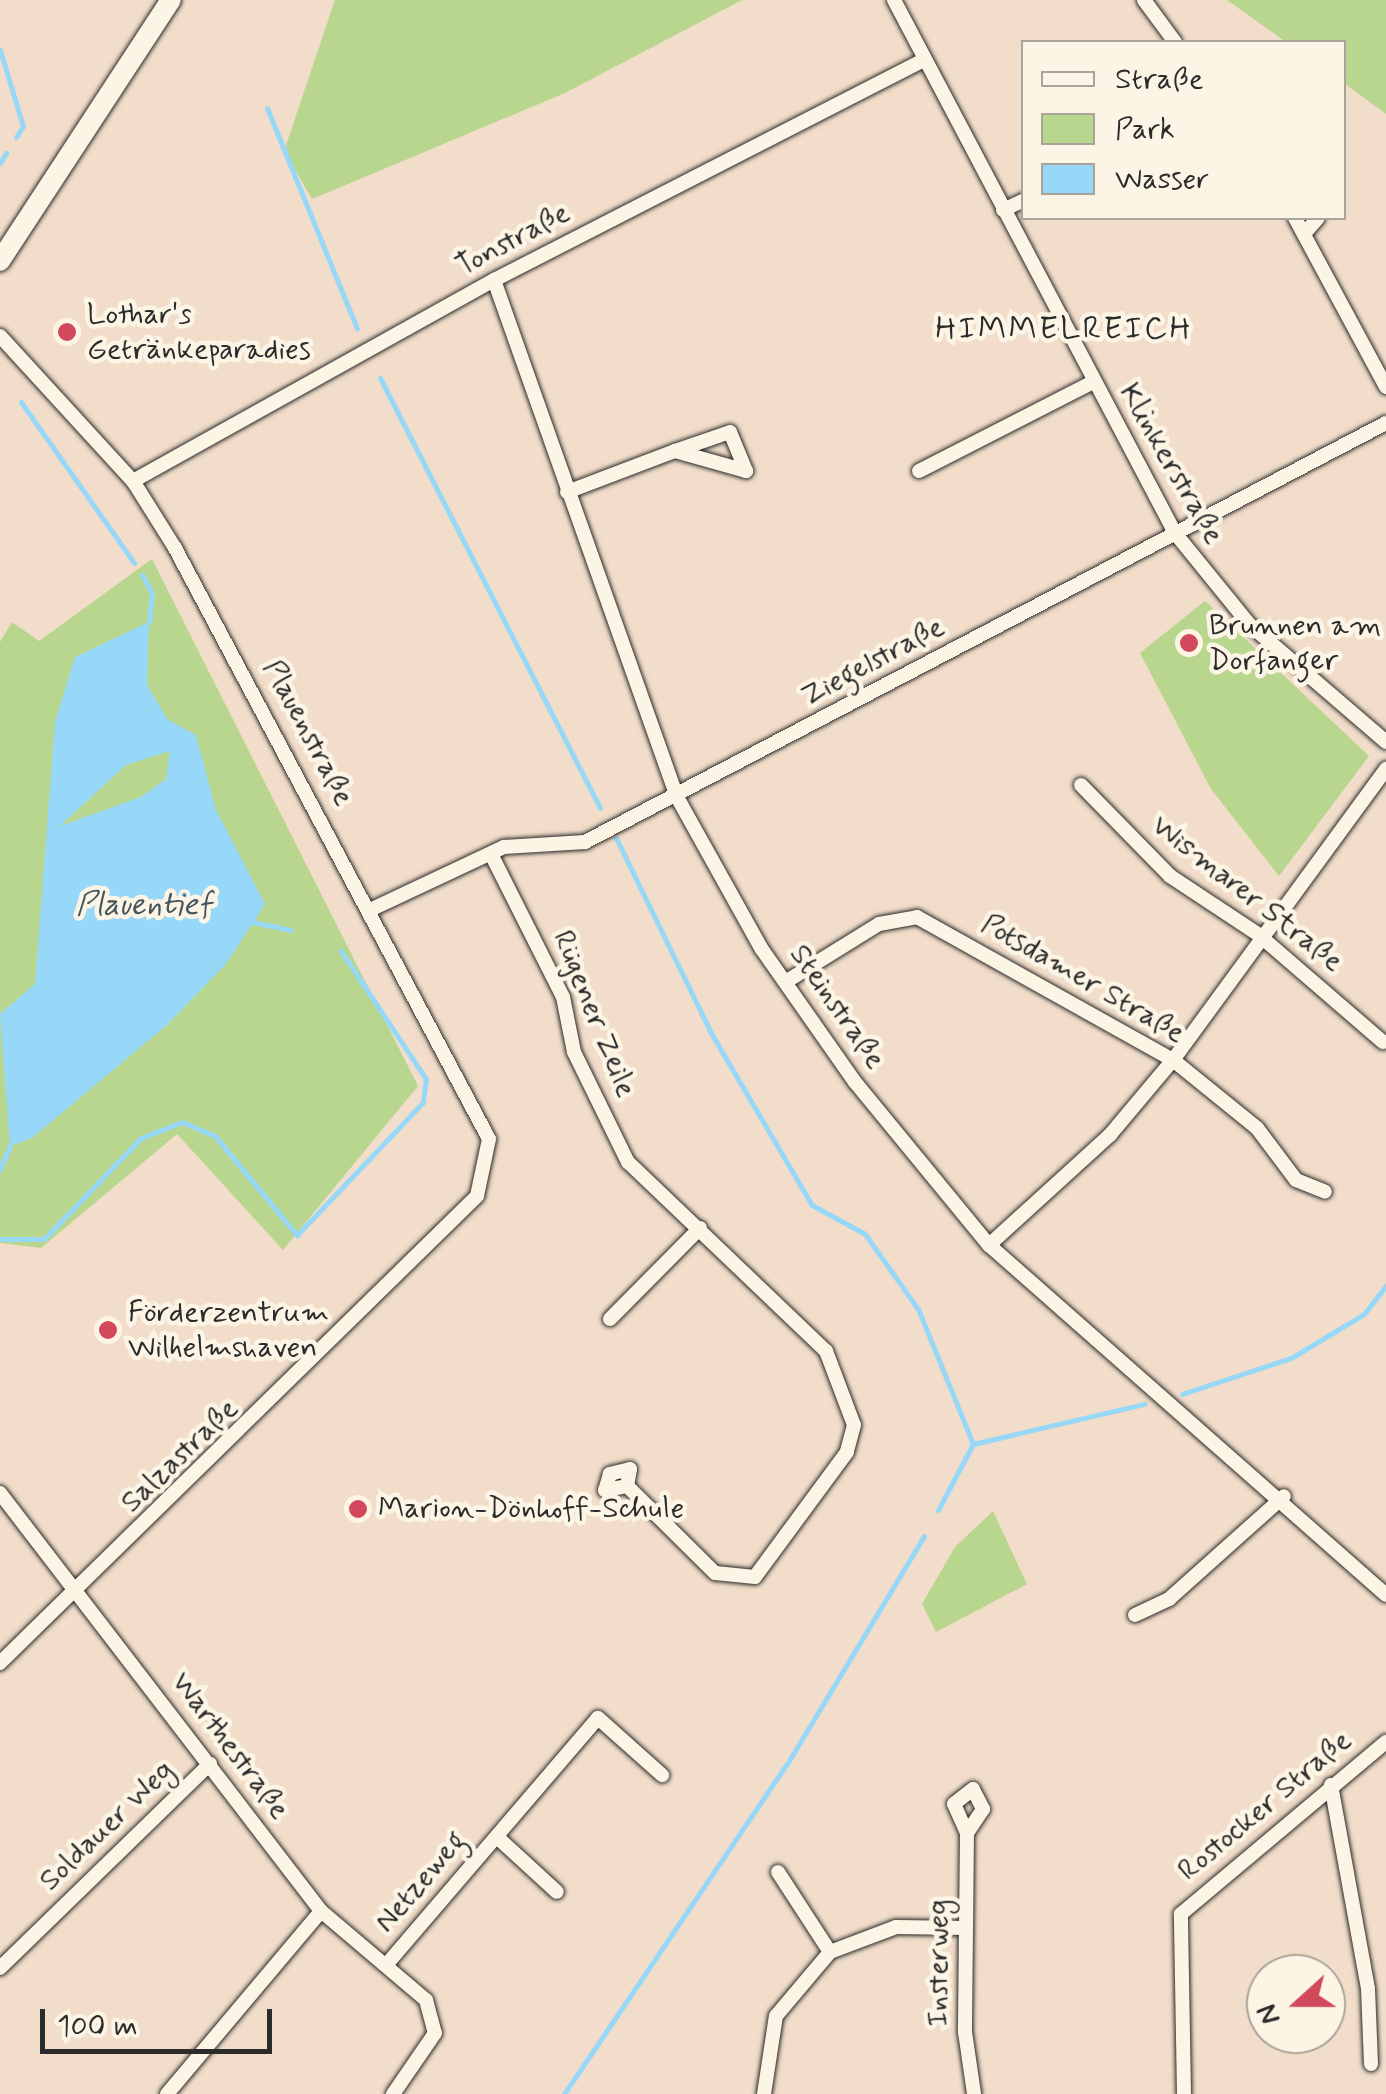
<!DOCTYPE html>
<meta charset="utf-8">
<style>
body{margin:0}
#map{position:relative;width:1386px;height:2094px;overflow:hidden;background:#f1ddc9;font-family:Mynerve,sans-serif}
div>[style]{position:absolute}
.green>*{inset:0;background:#b8d68e}
.water>*{inset:0;background:#97d7f8}
.stream>*{height:5px;margin:-2.5px;padding:0 2.5px;transform-origin:2.5px;border-radius:2.5px;background:#97d7f8}
.roads{filter:drop-shadow(0 0 2px #2b2b2b) drop-shadow(0 0 2px #2b2b2b)}
.street>*{height:14px;margin:-7px;padding:0 7px;transform-origin:7px;border-radius:7px;background:#fcf5e5}
.secondary>*{height:20px;margin:-10px;padding:0 10px;transform-origin:10px;border-radius:10px;background:#fcf5e5}
.dots>*{width:28px;height:28px;translate:-50% -50%;box-sizing:border-box;border:5px solid #fcf5e5;border-radius:50%}
span{translate:-50% -50%;white-space:nowrap;text-align:center;line-height:1.15;-webkit-text-stroke:9px #fcf5e5;paint-order:stroke}
.street-label{font-size:30px;color:#2b2b2b}
.poi-label{font-size:30px;color:#2b2b2b}
.left{translate:0 -50%;text-align:left}
.neighbourhood-label{font-size:32px;color:#2b2b2b;letter-spacing:2.5px}
.water-label{font-size:32px;color:#46565e;font-style:italic}
.legend{position:absolute;left:1021px;top:40px;width:325px;height:180px;box-sizing:border-box;background:#fcf5e5;border:2px solid #a8a49b;margin:0;padding:12px 18px;list-style:none;font-size:30px;color:#2b2b2b}
.legend li{display:flex;align-items:center;gap:20px;height:50px}
.legend b{width:50px;border:2px solid #a8a49b}
.north{position:absolute;left:1246px;top:1954px;width:100px;height:100px;box-sizing:border-box;background:#fcf5e5;border:2px solid #a8a49b;border-radius:50%;rotate:249deg;font-size:28px;font-weight:700;line-height:40px;text-align:center;color:#2b2b2b}
.north::after{content:'';display:block;margin:auto;width:35px;height:45px;background:#d1495b;clip-path:polygon(50% 0,100% 100%,50% 72%,0 100%)}
.scale{position:absolute;left:40px;top:2009px;width:232px;height:45px;box-sizing:border-box;border:5px solid #2b2b2b;border-top:0;padding-left:12px;font-size:30px;line-height:35px;white-space:nowrap;color:#2b2b2b;-webkit-text-stroke:8px #fcf5e5;paint-order:stroke}
</style>
<div id="map">
<div class="green">
<i style="clip-path:polygon(335px 0,742px 0,565px 93px,312px 199px,284px 151px)"></i>
<i style="clip-path:polygon(1227px 0,1386px 0,1386px 114px,1344px 83px,1344px 42px,1286px 42px)"></i>
<i style="clip-path:polygon(152px 559px,418px 1086px,283px 1250px,177px 1134px,41px 1248px,0 1243px,0 642px,12px 622px,39px 641px)"></i>
<i style="clip-path:polygon(1205px 601px,1369px 756px,1279px 876px,1211px 789px,1140px 653px)"></i>
<i style="clip-path:polygon(993px 1511px,1027px 1584px,936px 1632px,922px 1604px,955px 1547px)"></i>
</div>
<div class="water">
<i style="clip-path:polygon(evenodd,149px 622px,147px 685px,168px 720px,196px 735px,216px 810px,265px 904px,226px 964px,167px 1025px,32px 1138px,10px 1146px,0 1014px,35px 984px,55px 722px,75px 657px,149px 622px,170px 751px,166px 779px,141px 797px,60px 826px,126px 765px,170px 751px)"></i>
</div>
<div class="stream">
<i style="left:0;top:50px;width:79px;rotate:73.2deg"></i>
<i style="left:23px;top:126px;width:13px;rotate:122deg"></i>
<i style="left:267px;top:108px;width:238px;rotate:67.8deg"></i>
<i style="left:0;top:163px;width:12px;rotate:-59deg"></i>
<i style="left:380px;top:378px;width:483px;rotate:62.9deg"></i>
<i style="left:21px;top:402px;width:197px;rotate:54.9deg"></i>
<i style="left:142px;top:575px;width:21px;rotate:61deg"></i>
<i style="left:152px;top:593px;width:29px;rotate:96deg"></i>
<i style="left:616px;top:838px;width:217px;rotate:64deg"></i>
<i style="left:711px;top:1033px;width:199px;rotate:59.6deg"></i>
<i style="left:812px;top:1205px;width:60px;rotate:28.7deg"></i>
<i style="left:865px;top:1234px;width:92px;rotate:54.8deg"></i>
<i style="left:918px;top:1309px;width:146px;rotate:67.8deg"></i>
<i style="left:253px;top:922px;width:39px;rotate:12deg"></i>
<i style="left:0;top:1169px;width:25px;rotate:-67deg"></i>
<i style="left:0;top:1239px;width:44px"></i>
<i style="left:44px;top:1239px;width:140px;rotate:-46.2deg"></i>
<i style="left:141px;top:1138px;width:44px;rotate:-21.3deg"></i>
<i style="left:182px;top:1122px;width:36px;rotate:23deg"></i>
<i style="left:215px;top:1136px;width:129px;rotate:50.4deg"></i>
<i style="left:297px;top:1235px;width:183px;rotate:-46.5deg"></i>
<i style="left:423px;top:1102px;width:23px;rotate:-83deg"></i>
<i style="left:426px;top:1079px;width:154px;rotate:-123.6deg"></i>
<i style="left:1182px;top:1394px;width:115px;rotate:-18.3deg"></i>
<i style="left:1291px;top:1358px;width:85px;rotate:-31.1deg"></i>
<i style="left:1364px;top:1314px;width:36px;rotate:-52deg"></i>
<i style="left:938px;top:1510px;width:75px;rotate:-62.1deg"></i>
<i style="left:973px;top:1444px;width:176px;rotate:-13.2deg"></i>
<i style="left:564px;top:2094px;width:398px;rotate:-56deg"></i>
<i style="left:787px;top:1764px;width:266px;rotate:-59deg"></i>
</div>
<div class="roads">
<div class="street">
<i style="left:894px;top:0;width:603px;rotate:62.2deg"></i>
<i style="left:1175px;top:533px;width:117px;rotate:50.9deg"></i>
<i style="left:1249px;top:624px;width:181px;rotate:40.7deg"></i>
<i style="left:1144px;top:0;width:52px;rotate:53.6deg"></i>
<i style="left:1003px;top:210px;width:23px;rotate:-25deg"></i>
<i style="left:1295px;top:218px;width:192px;rotate:61.7deg"></i>
<i style="left:1304px;top:234px;width:21px;rotate:-49deg"></i>
<i style="left:494px;top:280px;width:548px;rotate:70.51deg"></i>
<i style="left:677px;top:797px;width:173px;rotate:60.9deg"></i>
<i style="left:761px;top:948px;width:164px;rotate:55deg"></i>
<i style="left:855px;top:1082px;width:211px;rotate:50.6deg"></i>
<i style="left:989px;top:1245px;width:529px;rotate:41.4deg"></i>
<i style="left:0;top:336px;width:197px;rotate:47.5deg"></i>
<i style="left:133px;top:481px;width:79px;rotate:57.9deg"></i>
<i style="left:175px;top:548px;width:669px;rotate:62.02deg"></i>
<i style="left:489px;top:1139px;width:58px;rotate:101.9deg"></i>
<i style="left:477px;top:1196px;width:668px;rotate:135.61deg"></i>
<i style="left:919px;top:471px;width:195px;rotate:-27.1deg"></i>
<i style="left:133px;top:481px;width:413px;rotate:-29.1deg"></i>
<i style="left:494px;top:280px;width:484px;rotate:-27.1deg"></i>
<i style="left:567px;top:492px;width:116px;rotate:-20.8deg"></i>
<i style="left:675px;top:451px;width:74px;rotate:15.7deg"></i>
<i style="left:746px;top:471px;width:42px;rotate:-112.3deg"></i>
<i style="left:730px;top:432px;width:58px;rotate:160.9deg"></i>
<i style="left:1081px;top:785px;width:127px;rotate:45.6deg"></i>
<i style="left:1170px;top:876px;width:107px;rotate:33.5deg"></i>
<i style="left:1259px;top:935px;width:164px;rotate:40.8deg"></i>
<i style="left:491px;top:854px;width:160px;rotate:63.3deg"></i>
<i style="left:563px;top:997px;width:56px;rotate:78.7deg"></i>
<i style="left:574px;top:1052px;width:123px;rotate:63.9deg"></i>
<i style="left:628px;top:1162px;width:274px;rotate:43.7deg"></i>
<i style="left:826px;top:1351px;width:79px;rotate:69.3deg"></i>
<i style="left:854px;top:1425px;width:28px;rotate:105deg"></i>
<i style="left:847px;top:1452px;width:155px;rotate:126.4deg"></i>
<i style="left:755px;top:1577px;width:40px;rotate:-174.3deg"></i>
<i style="left:715px;top:1573px;width:124px;rotate:-135.3deg"></i>
<i style="left:627px;top:1486px;width:17px;rotate:-80deg"></i>
<i style="left:630px;top:1469px;width:21px;rotate:166deg"></i>
<i style="left:610px;top:1474px;width:17px;rotate:107deg"></i>
<i style="left:605px;top:1490px;width:22px;rotate:-10deg"></i>
<i style="left:372px;top:909px;width:146px;rotate:-25.2deg"></i>
<i style="left:504px;top:847px;width:81px;rotate:-3.5deg"></i>
<i style="left:585px;top:842px;width:904px;rotate:-27.61deg"></i>
<i style="left:787px;top:981px;width:108px;rotate:-31.8deg"></i>
<i style="left:879px;top:924px;width:39px;rotate:-10deg"></i>
<i style="left:917px;top:917px;width:293px;rotate:29.2deg"></i>
<i style="left:1173px;top:1060px;width:108px;rotate:39deg"></i>
<i style="left:1257px;top:1128px;width:65px;rotate:53.1deg"></i>
<i style="left:1296px;top:1180px;width:31px;rotate:22deg"></i>
<i style="left:989px;top:1245px;width:164px;rotate:-42.3deg"></i>
<i style="left:1110px;top:1135px;width:98px;rotate:-50deg"></i>
<i style="left:1173px;top:1060px;width:361px;rotate:-53.8deg"></i>
<i style="left:610px;top:1319px;width:128px;rotate:-45.3deg"></i>
<i style="left:0;top:1493px;width:527px;rotate:52.48deg"></i>
<i style="left:321px;top:1911px;width:138px;rotate:40.3deg"></i>
<i style="left:426px;top:2000px;width:34px;rotate:75deg"></i>
<i style="left:435px;top:2033px;width:74px;rotate:124.5deg"></i>
<i style="left:1135px;top:1615px;width:38px;rotate:-25deg"></i>
<i style="left:1169px;top:1599px;width:154px;rotate:-41.8deg"></i>
<i style="left:1331px;top:1785px;width:207px;rotate:79.7deg"></i>
<i style="left:1368px;top:1989px;width:75px;rotate:87.7deg"></i>
<i style="left:967px;top:1833px;width:29px;rotate:-56deg"></i>
<i style="left:983px;top:1809px;width:22px;rotate:-117deg"></i>
<i style="left:973px;top:1789px;width:24px;rotate:142deg"></i>
<i style="left:954px;top:1804px;width:32px;rotate:66deg"></i>
<i style="left:967px;top:1833px;width:199px;rotate:90.6deg"></i>
<i style="left:965px;top:2032px;width:63px;rotate:81.7deg"></i>
<i style="left:497px;top:1837px;width:81px;rotate:42.5deg"></i>
<i style="left:778px;top:1872px;width:95px;rotate:57deg"></i>
<i style="left:387px;top:1964px;width:324px;rotate:-49.4deg"></i>
<i style="left:598px;top:1718px;width:86px;rotate:41.7deg"></i>
<i style="left:0;top:1968px;width:293px;rotate:-44.2deg"></i>
<i style="left:167px;top:2094px;width:239px;rotate:-49.9deg"></i>
<i style="left:764px;top:2094px;width:79px;rotate:-81.3deg"></i>
<i style="left:776px;top:2016px;width:84px;rotate:-49.8deg"></i>
<i style="left:830px;top:1952px;width:71px;rotate:-20.7deg"></i>
<i style="left:896px;top:1927px;width:70px;rotate:0.8deg"></i>
<i style="left:1184px;top:2094px;width:180px;rotate:-91deg"></i>
<i style="left:1181px;top:1914px;width:268px;rotate:-40deg"></i>
</div>
<div class="secondary">
<i style="left:0;top:261px;width:312px;rotate:-56.8deg"></i>
</div>
</div>
<div class="dots">
<i style="left:67px;top:332px;background:#d1495b"></i>
<i style="left:1189px;top:643px;background:#d1495b"></i>
<i style="left:108px;top:1330px;background:#d1495b"></i>
<i style="left:358px;top:1509px;background:#d1495b"></i>
</div>
<div class="street-label">
<span style="left:513px;top:240px;rotate:-28deg">Tonstraße</span>
<span style="left:1171px;top:464px;rotate:60deg">Klinkerstraße</span>
<span style="left:873px;top:662px;rotate:-28deg">Ziegelstraße</span>
<span style="left:308px;top:733px;rotate:62deg">Plauenstraße</span>
<span style="left:1247px;top:894px;rotate:38deg">Wismarer Straße</span>
<span style="left:1083px;top:979px;rotate:30deg">Potsdamer Straße</span>
<span style="left:837px;top:1007px;rotate:55deg">Steinstraße</span>
<span style="left:594px;top:1014px;rotate:68deg">Rügener Zeile</span>
<span style="left:180px;top:1456px;rotate:-44deg">Salzastraße</span>
<span style="left:230px;top:1746px;rotate:53deg">Warthestraße</span>
<span style="left:1265px;top:1806px;rotate:-40deg">Rostocker Straße</span>
<span style="left:107px;top:1826px;rotate:-44deg">Soldauer Weg</span>
<span style="left:421px;top:1882px;rotate:-49deg">Netzeweg</span>
<span style="left:939px;top:1963px;rotate:-90deg">Insterweg</span>
</div>
<div class="poi-label">
<span class="left" style="left:87px;top:332px">Lothar's<br>Getränkeparadies</span>
<span class="left" style="left:1209px;top:643px">Brunnen am<br>Dorfanger</span>
<span class="left" style="left:128px;top:1330px">Förderzentrum<br>Wilhelmshaven</span>
<span class="left" style="left:378px;top:1509px">Marion-Dönhoff-Schule</span>
</div>
<div class="neighbourhood-label">
<span style="left:1064px;top:329px">HIMMELREICH</span>
</div>
<div class="water-label">
<span style="left:144px;top:905px">Plauentief</span>
</div>
<ul class="legend">
<li><b style="height:12px;background:#fcf5e5"></b>Straße</li>
<li><b style="height:28px;background:#b8d68e"></b>Park</li>
<li><b style="height:28px;background:#97d7f8"></b>Wasser</li>
</ul>
<div class="north">N</div>
<div class="scale">100 m</div>
</div>
